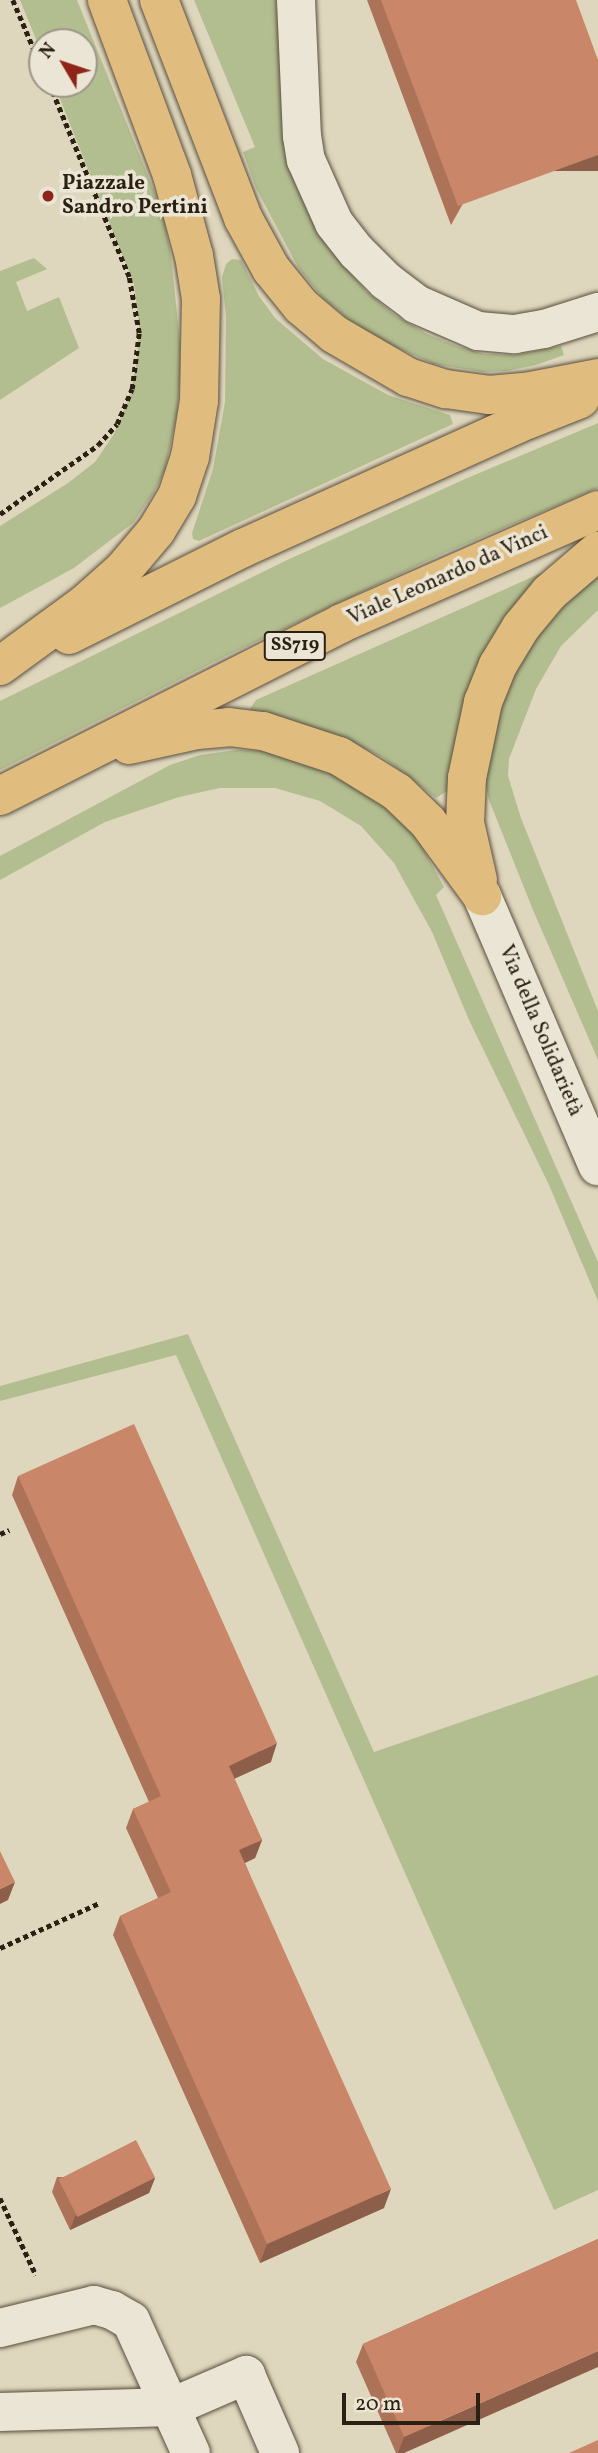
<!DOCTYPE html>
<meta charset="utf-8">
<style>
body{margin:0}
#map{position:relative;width:598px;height:2453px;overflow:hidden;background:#dfd7bd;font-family:Vollkorn,serif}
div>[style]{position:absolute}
.green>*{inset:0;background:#b3be90}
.path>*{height:4.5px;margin-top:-2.25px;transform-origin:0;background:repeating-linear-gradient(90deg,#2c2013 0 5px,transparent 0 8.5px)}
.roads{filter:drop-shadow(0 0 2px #594e3e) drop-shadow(0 0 2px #594e3e)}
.minor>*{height:38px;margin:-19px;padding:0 19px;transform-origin:19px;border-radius:19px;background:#eae5d4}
.highway>*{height:38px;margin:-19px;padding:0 19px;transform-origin:19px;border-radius:19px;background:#e0bc7e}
.wall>*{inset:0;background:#ad7359}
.shaded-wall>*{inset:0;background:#8d5e49;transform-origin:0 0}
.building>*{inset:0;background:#c98668;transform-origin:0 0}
.dots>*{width:19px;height:19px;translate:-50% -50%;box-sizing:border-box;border:4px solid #eae5d4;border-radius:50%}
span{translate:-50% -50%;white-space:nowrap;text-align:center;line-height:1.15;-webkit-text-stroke:7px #eae5d4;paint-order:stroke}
.shield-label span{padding:2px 5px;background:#eae5d4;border:2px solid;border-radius:5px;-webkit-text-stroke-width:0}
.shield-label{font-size:19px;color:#2c2013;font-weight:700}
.poi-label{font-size:21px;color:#2c2013;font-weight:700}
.left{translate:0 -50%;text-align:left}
.street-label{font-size:21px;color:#2c2013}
.north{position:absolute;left:28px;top:28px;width:70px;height:70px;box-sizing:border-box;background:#eae5d4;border:2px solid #9e9687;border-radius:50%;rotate:309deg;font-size:19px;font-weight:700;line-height:28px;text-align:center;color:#2c2013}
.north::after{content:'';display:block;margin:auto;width:24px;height:32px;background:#8f2418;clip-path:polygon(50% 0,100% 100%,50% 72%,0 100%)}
.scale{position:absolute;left:342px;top:2393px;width:138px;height:32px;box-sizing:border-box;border:4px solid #2c2013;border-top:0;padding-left:9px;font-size:21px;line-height:24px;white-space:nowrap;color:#2c2013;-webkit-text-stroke:5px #eae5d4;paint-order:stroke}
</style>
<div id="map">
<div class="green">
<i style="clip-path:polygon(20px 0,77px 0,163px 213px,171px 256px,180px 342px,180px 375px,177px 414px,165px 470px,153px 494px,133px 523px,74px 568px,0 608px,0 526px,68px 483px,95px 462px,114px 434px,130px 395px,137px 360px,139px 323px,134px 284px,54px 84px,84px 84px,84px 42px,42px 42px,42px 54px)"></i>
<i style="clip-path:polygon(194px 0,276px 0,288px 162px,297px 189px,324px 242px,366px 291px,396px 316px,427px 334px,457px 346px,484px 354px,515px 355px,561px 346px,564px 355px,536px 365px,507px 371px,483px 372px,434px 364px,378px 339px,349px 320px,323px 298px,299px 269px,256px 188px,243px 152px,255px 147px)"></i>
<i style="clip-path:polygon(34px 258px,47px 269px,16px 282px,27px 311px,59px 297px,79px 348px,0 400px,0 271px)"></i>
<i style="clip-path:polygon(232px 259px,241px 260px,259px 296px,275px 318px,323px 359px,388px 395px,450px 415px,453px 424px,199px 541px,193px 539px,192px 533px,213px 469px,225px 402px,226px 317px,222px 277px,226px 264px)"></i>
<i style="clip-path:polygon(598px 423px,598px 488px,442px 554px,228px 655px,0 770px,0 701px,285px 561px,465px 479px)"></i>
<i style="clip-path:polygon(539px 574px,544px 574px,451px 784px,447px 791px,436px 798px,384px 758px,358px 745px,253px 715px,250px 709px,256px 700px)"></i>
<i style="clip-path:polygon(598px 574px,598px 610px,561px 646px,536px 689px,509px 759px,508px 776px,521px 818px,598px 1011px,598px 1060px,533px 910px,489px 800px,485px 782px,504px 692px,539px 629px,580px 586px)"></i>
<i style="clip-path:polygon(236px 750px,270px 751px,360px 782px,414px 832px,444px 887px,436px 895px,598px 1262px,598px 1301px,549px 1185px,469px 1020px,432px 932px,394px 863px,361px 826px,320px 801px,275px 788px,220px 788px,179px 797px,105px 822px,0 880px,0 856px,170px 765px,200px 755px)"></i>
<i style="clip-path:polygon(188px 1334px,374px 1752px,598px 1675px,598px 2190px,554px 2210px,176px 1355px,0 1401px,0 1386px)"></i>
</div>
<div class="path">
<i style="left:13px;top:0;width:74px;rotate:66.9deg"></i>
<i style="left:0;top:514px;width:120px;rotate:-35.1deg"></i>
<i style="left:98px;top:445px;width:28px;rotate:-48deg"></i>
<i style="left:117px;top:424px;width:38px;rotate:-67deg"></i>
<i style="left:132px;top:389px;width:56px;rotate:-82.9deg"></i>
<i style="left:139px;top:333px;width:57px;rotate:-100.1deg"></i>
<i style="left:129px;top:277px;width:209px;rotate:-112.5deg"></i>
<i style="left:0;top:1534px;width:10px;rotate:-24deg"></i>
<i style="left:0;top:1948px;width:109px;rotate:-24.4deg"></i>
<i style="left:0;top:2198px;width:85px;rotate:64.9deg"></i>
</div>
<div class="roads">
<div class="minor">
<i style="left:296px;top:0;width:136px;rotate:87.5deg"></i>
<i style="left:302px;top:136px;width:24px;rotate:81deg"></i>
<i style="left:306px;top:160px;width:69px;rotate:66deg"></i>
<i style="left:334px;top:223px;width:37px;rotate:52deg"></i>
<i style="left:357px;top:252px;width:41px;rotate:45deg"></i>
<i style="left:386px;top:281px;width:38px;rotate:37deg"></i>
<i style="left:416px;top:304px;width:68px;rotate:23.5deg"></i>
<i style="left:478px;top:331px;width:37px;rotate:5deg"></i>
<i style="left:515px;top:334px;width:29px;rotate:-10deg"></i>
<i style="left:544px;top:329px;width:57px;rotate:-17.5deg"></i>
<i style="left:482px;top:896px;width:294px;rotate:66.8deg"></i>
<i style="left:0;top:2328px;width:97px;rotate:-13.7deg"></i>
<i style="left:94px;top:2305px;width:19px;rotate:16deg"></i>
<i style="left:112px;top:2310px;width:22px;rotate:30deg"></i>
<i style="left:131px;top:2321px;width:145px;rotate:65.6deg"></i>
<i style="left:0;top:2412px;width:172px;rotate:-1.7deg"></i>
<i style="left:172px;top:2407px;width:81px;rotate:-23.4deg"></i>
<i style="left:246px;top:2375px;width:85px;rotate:66.4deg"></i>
</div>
<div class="highway">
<i style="left:159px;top:0;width:234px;rotate:68.9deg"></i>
<i style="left:243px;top:218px;width:58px;rotate:61.2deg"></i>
<i style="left:271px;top:269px;width:48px;rotate:51deg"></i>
<i style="left:301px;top:306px;width:43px;rotate:40.3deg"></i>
<i style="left:334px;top:334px;width:86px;rotate:30.2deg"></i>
<i style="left:408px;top:377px;width:40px;rotate:18deg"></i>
<i style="left:446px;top:389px;width:43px;rotate:7.9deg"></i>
<i style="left:489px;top:395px;width:37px;rotate:-5deg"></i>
<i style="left:526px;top:392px;width:73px;rotate:-11deg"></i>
<i style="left:69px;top:635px;width:195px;rotate:-26.6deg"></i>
<i style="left:243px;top:548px;width:301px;rotate:-24.3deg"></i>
<i style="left:517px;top:424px;width:68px;rotate:-21.6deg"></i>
<i style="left:0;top:666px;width:107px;rotate:-36.2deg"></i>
<i style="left:86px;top:603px;width:50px;rotate:-41.7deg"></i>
<i style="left:123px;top:570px;width:51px;rotate:-49.8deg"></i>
<i style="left:156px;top:531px;width:41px;rotate:-59deg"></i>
<i style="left:177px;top:496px;width:41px;rotate:-71.6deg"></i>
<i style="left:190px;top:457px;width:57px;rotate:-80.9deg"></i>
<i style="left:199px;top:401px;width:102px;rotate:-88.9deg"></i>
<i style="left:201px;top:299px;width:44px;rotate:-99.2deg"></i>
<i style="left:194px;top:256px;width:84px;rotate:-105.2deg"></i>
<i style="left:172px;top:175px;width:187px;rotate:-110.4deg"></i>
<i style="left:129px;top:745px;width:70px;rotate:-12.4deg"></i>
<i style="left:197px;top:730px;width:32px;rotate:-5deg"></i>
<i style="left:229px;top:727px;width:34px;rotate:7deg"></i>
<i style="left:263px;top:731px;width:80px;rotate:18.2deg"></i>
<i style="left:339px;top:756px;width:68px;rotate:31.8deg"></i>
<i style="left:397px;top:792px;width:43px;rotate:44.1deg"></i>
<i style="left:428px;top:822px;width:92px;rotate:53.9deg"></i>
<i style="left:0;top:796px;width:383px;rotate:-26.8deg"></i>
<i style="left:342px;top:623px;width:280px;rotate:-23.8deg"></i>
<i style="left:478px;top:880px;width:58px;rotate:-102.8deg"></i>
<i style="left:465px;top:823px;width:45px;rotate:-87.5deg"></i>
<i style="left:467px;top:778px;width:78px;rotate:-78.1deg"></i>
<i style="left:483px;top:702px;width:40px;rotate:-68deg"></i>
<i style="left:498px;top:665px;width:44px;rotate:-58.8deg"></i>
<i style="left:521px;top:627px;width:44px;rotate:-50.5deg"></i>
<i style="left:549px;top:593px;width:65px;rotate:-40.6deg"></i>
</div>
</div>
<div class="wall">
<i style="clip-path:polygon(367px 0,576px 0,451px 225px)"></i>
<i style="clip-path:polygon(18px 1476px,271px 1762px,234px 1779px,262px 1840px,255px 1858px,245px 1863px,384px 2208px,260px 2263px,113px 1935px,120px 1916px,158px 1898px,126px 1828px,133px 1809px,149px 1802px,12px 1495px)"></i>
<i style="clip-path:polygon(57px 2177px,155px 2178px,149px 2193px,70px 2230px,52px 2192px)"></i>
<i style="clip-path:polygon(598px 2239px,404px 2453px,396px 2453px,356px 2362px,363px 2344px)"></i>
</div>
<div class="shaded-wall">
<i style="left:598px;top:155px;width:16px;height:149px;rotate:90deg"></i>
<i style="clip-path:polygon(277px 1743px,271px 1762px,222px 1784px,229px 1766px)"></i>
<i style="clip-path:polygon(262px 1840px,255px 1858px,232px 1869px,239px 1850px)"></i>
<i style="clip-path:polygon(15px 1882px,8px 1900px,0 1904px,0 1889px)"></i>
<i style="clip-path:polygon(155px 2178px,149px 2193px,70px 2230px,75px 2216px)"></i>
<i style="clip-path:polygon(391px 2189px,384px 2208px,260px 2263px,267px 2244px)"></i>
<i style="clip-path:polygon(598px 2351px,598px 2367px,404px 2453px,398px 2453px,404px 2437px)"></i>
</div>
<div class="building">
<i style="clip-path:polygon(381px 0,576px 0,598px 60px,598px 155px,458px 206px)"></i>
<i style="clip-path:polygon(134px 1424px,277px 1743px,229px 1766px,262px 1840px,239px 1850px,391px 2189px,267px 2244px,120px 1916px,171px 1892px,133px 1809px,161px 1796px,18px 1476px)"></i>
<i style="clip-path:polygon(0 1851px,15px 1882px,0 1889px)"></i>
<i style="left:136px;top:2140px;width:42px;height:87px;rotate:63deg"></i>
<i style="clip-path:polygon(598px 2239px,598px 2351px,404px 2437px,363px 2344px)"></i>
<i style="clip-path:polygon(598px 2440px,598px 2453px,569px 2453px)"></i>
</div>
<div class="dots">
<i style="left:48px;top:196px;background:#8f2418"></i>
</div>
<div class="shield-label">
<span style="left:295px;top:646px">SS719</span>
</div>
<div class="poi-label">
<span class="left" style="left:62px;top:196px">Piazzale<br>Sandro Pertini</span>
</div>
<div class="street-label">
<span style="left:448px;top:576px;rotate:-24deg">Viale Leonardo da Vinci</span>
<span style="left:540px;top:1031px;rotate:67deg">Via della Solidarietà</span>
</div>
<div class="north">N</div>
<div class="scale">20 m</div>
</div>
